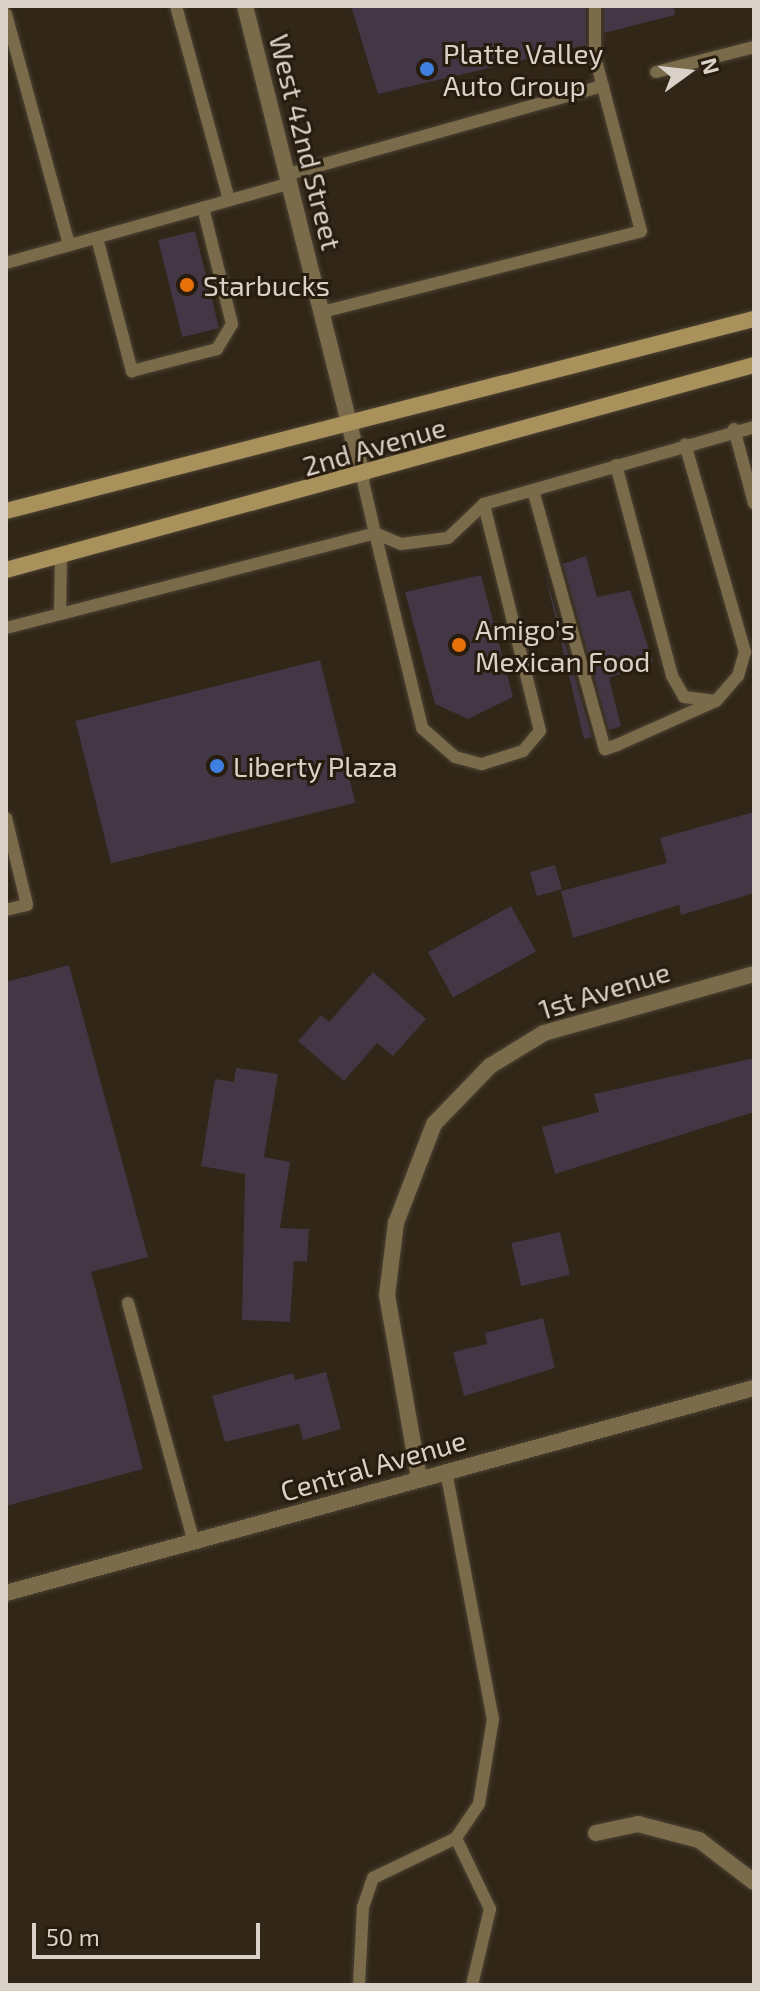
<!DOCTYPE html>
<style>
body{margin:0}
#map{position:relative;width:760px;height:1991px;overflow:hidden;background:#312617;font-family:"Exo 2",sans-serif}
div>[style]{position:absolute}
.building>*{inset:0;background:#433645;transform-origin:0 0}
.roads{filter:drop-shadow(0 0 2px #4c4233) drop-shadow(0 0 2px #4c4233)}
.service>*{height:12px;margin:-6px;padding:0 6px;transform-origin:6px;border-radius:6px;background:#7a6b4b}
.minor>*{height:16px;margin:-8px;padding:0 8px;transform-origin:8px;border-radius:8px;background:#7a6b4b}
.secondary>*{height:16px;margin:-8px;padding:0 8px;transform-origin:8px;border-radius:8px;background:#a9915c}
.dots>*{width:22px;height:22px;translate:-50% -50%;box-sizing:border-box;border:4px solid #271c0e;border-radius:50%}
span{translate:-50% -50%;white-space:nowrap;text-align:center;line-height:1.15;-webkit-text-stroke:6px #271c0e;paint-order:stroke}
.poi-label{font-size:28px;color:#dad2c9}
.left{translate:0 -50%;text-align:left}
.street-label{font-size:28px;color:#dad2c9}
.frame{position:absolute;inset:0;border:8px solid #dad2c9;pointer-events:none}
.north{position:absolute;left:648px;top:32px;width:80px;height:80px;-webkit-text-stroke:6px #271c0e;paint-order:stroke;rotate:75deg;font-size:22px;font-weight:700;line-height:32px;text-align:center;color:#dad2c9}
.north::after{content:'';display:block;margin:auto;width:28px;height:36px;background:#dad2c9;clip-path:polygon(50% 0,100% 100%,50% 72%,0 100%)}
.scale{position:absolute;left:32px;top:1923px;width:228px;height:36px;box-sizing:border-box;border:4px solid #dad2c9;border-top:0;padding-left:10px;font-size:24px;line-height:28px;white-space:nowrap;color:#dad2c9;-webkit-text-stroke:6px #271c0e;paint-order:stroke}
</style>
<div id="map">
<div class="building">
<i style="clip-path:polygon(351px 6px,586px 6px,586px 45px,378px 94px)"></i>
<i style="clip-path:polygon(604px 6px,674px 6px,675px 15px,604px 33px)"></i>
<i style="left:195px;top:231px;width:100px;height:38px;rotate:76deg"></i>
<i style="clip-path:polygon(586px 556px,597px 597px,630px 590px,653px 662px,609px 678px,621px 726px,609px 730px,563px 564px)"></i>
<i style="clip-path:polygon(544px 570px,592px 737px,584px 739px)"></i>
<i style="clip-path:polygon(481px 575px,513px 697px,468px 719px,435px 704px,405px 592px)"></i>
<i style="left:320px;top:660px;width:147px;height:252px;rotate:76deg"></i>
<i style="clip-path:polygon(754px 812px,754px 893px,681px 915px,679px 905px,573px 938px,561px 891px,667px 863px,660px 838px)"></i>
<i style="left:555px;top:865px;width:25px;height:26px;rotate:74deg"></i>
<i style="left:511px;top:906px;width:52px;height:95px;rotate:61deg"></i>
<i style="clip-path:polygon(69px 965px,148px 1257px,91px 1272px,143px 1469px,6px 1506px,6px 982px)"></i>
<i style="clip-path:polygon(373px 972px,426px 1019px,393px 1056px,377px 1043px,344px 1081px,298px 1041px,321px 1015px,329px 1022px)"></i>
<i style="clip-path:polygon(754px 1058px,754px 1112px,555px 1174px,542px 1127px,599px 1112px,594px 1094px)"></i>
<i style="clip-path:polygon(236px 1068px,278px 1074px,264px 1157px,290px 1162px,280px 1228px,309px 1229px,307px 1262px,294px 1261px,290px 1322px,242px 1320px,245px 1174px,201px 1166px,215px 1079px,234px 1082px)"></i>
<i style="left:560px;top:1232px;width:44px;height:50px;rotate:77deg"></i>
<i style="clip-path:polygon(543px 1318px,555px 1368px,464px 1396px,453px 1352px,487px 1344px,485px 1333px)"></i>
<i style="clip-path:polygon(326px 1372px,341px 1429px,303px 1440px,299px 1424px,225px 1442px,212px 1396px,293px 1373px,295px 1380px)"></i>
</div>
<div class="roads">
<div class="service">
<i style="left:176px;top:6px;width:201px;rotate:74.7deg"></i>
<i style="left:6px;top:14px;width:239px;rotate:74.7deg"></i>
<i style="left:656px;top:72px;width:101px;rotate:-14.3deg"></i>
<i style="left:289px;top:174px;width:326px;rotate:-15.7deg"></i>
<i style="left:97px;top:238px;width:138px;rotate:75.3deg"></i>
<i style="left:132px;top:371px;width:88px;rotate:-14.5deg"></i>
<i style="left:217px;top:349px;width:29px;rotate:-59deg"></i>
<i style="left:232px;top:324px;width:120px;rotate:-104deg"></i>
<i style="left:6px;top:263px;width:296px;rotate:-15.7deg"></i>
<i style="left:322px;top:312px;width:329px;rotate:-14.2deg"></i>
<i style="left:641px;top:231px;width:180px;rotate:-104.8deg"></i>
<i style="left:595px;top:57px;width:51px;rotate:-90deg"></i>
<i style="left:734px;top:429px;width:77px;rotate:74.9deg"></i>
<i style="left:616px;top:465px;width:218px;rotate:75.1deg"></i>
<i style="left:672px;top:676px;width:24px;rotate:60deg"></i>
<i style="left:684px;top:697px;width:32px;rotate:7deg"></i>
<i style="left:362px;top:477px;width:57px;rotate:76.9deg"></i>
<i style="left:375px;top:533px;width:28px;rotate:23deg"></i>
<i style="left:401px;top:544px;width:47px;rotate:-7.3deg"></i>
<i style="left:448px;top:538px;width:50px;rotate:-43.4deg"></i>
<i style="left:484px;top:504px;width:281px;rotate:-15.9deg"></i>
<i style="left:533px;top:490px;width:269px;rotate:74.5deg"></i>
<i style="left:605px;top:749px;width:13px;rotate:-18deg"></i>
<i style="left:617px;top:745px;width:108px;rotate:-24deg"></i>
<i style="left:716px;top:701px;width:33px;rotate:-49deg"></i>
<i style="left:738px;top:676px;width:25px;rotate:-74deg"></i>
<i style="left:745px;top:652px;width:216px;rotate:-106.1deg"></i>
<i style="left:60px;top:614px;width:57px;rotate:-89deg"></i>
<i style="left:6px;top:628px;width:381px;rotate:-14.4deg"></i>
<i style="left:375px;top:533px;width:201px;rotate:76.4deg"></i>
<i style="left:422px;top:728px;width:44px;rotate:41.3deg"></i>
<i style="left:455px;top:757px;width:28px;rotate:15deg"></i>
<i style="left:482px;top:764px;width:43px;rotate:-17.6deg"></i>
<i style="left:523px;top:751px;width:26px;rotate:-50deg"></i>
<i style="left:540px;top:731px;width:234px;rotate:-103.9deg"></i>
<i style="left:6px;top:818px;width:89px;rotate:76.4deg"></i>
<i style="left:27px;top:905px;width:22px;rotate:167deg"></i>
<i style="left:128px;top:1303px;width:249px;rotate:74.6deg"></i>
<i style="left:446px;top:1471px;width:252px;rotate:79.3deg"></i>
<i style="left:493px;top:1719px;width:86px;rotate:99.4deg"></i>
<i style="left:479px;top:1804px;width:41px;rotate:124.1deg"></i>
<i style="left:359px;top:1985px;width:78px;rotate:-87.1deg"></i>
<i style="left:363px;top:1907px;width:31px;rotate:-71deg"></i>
<i style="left:373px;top:1878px;width:92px;rotate:-25.7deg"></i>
<i style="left:456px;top:1838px;width:79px;rotate:64.4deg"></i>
<i style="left:490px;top:1909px;width:78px;rotate:103.3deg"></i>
</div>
<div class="minor">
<i style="left:245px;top:6px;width:485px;rotate:76deg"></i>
<i style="left:419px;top:1478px;width:186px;rotate:-99.9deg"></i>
<i style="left:387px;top:1295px;width:73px;rotate:-82.9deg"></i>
<i style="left:396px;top:1223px;width:106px;rotate:-69deg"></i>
<i style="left:434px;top:1124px;width:81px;rotate:-46deg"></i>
<i style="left:490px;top:1066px;width:63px;rotate:-31.4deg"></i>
<i style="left:544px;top:1033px;width:218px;rotate:-15.7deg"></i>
<i style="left:6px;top:1593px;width:776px;rotate:-15.33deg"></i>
<i style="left:596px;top:1833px;width:43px;rotate:-12.1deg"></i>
<i style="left:638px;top:1824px;width:63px;rotate:14.7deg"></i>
<i style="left:699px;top:1840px;width:69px;rotate:37.4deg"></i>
</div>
<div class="secondary">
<i style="left:6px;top:511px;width:772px;rotate:-14.4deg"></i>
<i style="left:6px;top:570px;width:776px;rotate:-15.33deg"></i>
</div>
</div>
<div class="dots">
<i style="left:427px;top:69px;background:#3f7fe0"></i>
<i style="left:187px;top:285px;background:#e8710a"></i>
<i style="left:459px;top:645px;background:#e8710a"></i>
<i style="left:217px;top:766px;background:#3f7fe0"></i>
</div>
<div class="poi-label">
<span class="left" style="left:443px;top:69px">Platte Valley<br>Auto Group</span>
<span class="left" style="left:203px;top:285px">Starbucks</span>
<span class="left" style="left:475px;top:645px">Amigo's<br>Mexican Food</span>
<span class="left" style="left:233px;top:766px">Liberty Plaza</span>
</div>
<div class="street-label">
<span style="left:306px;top:142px;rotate:76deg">West 42nd Street</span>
<span style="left:374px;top:446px;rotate:-16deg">2nd Avenue</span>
<span style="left:604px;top:990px;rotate:-17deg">1st Avenue</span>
<span style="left:373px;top:1465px;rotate:-16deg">Central Avenue</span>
</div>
<div class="frame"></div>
<div class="north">N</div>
<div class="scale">50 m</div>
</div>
